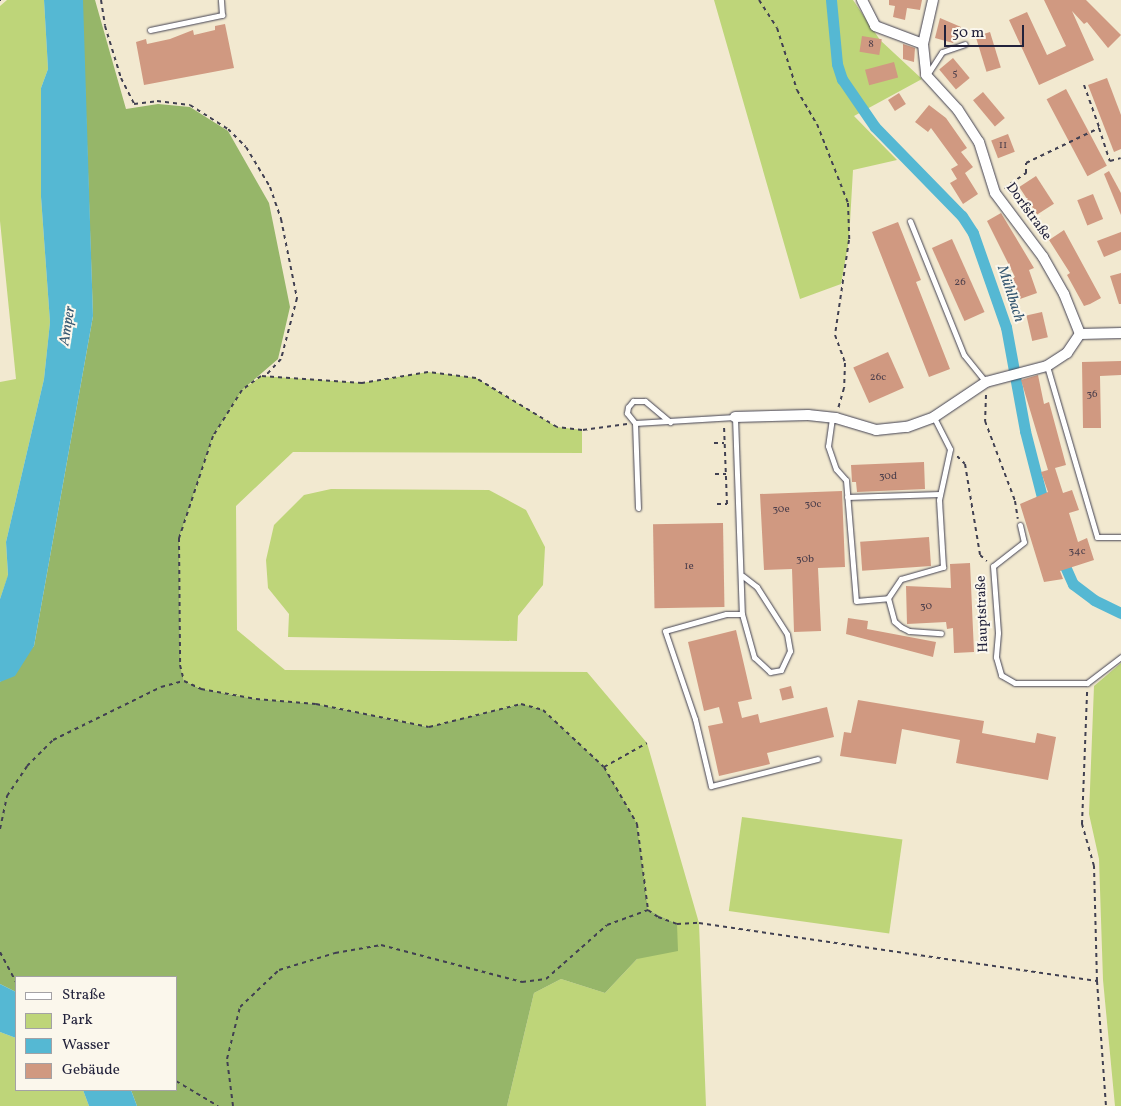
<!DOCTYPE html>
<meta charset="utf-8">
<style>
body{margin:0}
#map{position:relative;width:1121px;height:1106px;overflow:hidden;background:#f2e9d0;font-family:Vollkorn,serif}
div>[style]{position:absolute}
.green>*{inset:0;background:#bed579;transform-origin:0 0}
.forest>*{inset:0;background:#96b669}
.water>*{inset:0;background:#55b8d3}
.canal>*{height:11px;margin:-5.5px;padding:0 5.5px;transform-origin:5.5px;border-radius:5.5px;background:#55b8d3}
.building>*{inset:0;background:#d09981;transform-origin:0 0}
.path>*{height:2px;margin-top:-1px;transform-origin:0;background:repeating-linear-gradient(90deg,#414051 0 4px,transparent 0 8px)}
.roads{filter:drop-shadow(0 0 1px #414051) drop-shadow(0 0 1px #414051)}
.lane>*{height:5px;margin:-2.5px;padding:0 2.5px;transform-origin:2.5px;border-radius:2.5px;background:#fff}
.street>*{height:10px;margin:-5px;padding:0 5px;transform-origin:5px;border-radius:5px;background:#fff}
span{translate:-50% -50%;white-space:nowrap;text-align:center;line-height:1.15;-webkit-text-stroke:4px #fbf7ec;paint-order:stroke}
.number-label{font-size:11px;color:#4e404c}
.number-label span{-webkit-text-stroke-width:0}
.street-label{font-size:14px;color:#22223b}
.water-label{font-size:15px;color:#345670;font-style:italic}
.legend{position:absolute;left:15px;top:976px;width:162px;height:115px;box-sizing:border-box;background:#fbf7ec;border:1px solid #a4a2a5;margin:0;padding:6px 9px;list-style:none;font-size:15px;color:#22223b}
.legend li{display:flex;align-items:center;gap:10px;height:25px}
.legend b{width:25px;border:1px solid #a4a2a5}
.scale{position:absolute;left:944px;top:25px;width:80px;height:22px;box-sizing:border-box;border:2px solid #22223b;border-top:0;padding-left:6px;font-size:15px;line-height:18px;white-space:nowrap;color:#22223b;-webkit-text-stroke:4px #fbf7ec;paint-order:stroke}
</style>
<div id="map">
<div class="green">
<i style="clip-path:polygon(7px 0,44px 0,48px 69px,41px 88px,41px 197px,50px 322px,44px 379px,6px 542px,8px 576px,0 599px,0 382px,16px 379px,0 221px,0 6px)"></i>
<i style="clip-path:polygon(714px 0,853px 0,880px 40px,922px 79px,854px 116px,897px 160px,853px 170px,849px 240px,841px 284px,800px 299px)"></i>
<i style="clip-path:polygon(428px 372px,476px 378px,557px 427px,582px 430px,582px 453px,293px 452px,236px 506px,237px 630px,285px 670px,587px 672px,647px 743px,699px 923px,706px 1106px,507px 1106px,534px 993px,561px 979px,605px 993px,637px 959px,677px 924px,648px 910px,637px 824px,521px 704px,429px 727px,316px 704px,255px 699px,201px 689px,184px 681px,180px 665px,179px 538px,213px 436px,242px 390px,261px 376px,362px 383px)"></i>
<i style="clip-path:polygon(331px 489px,489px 490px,526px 510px,545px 547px,543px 585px,518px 616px,517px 641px,288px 637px,289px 614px,268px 588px,266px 560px,274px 525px,304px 495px)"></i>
<i style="clip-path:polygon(1121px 663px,1121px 1106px,1115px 1106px,1103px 980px,1099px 859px,1089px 814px,1094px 686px)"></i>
<i style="left:742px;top:817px;width:162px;height:95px;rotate:8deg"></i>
<i style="clip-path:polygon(0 1032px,16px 1038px,16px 1090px,83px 1090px,89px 1106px,0 1106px)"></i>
</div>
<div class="forest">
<i style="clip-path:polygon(82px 0,95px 0,126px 109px,158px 104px,190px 107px,228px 131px,269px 203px,290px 307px,278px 359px,242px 390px,213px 436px,179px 538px,180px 665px,184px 681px,201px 689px,255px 699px,316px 704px,428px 727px,521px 704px,543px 710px,604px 767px,637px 824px,648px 910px,677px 924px,678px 951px,637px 959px,605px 993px,561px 979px,534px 993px,507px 1106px,137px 1106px,131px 1090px,176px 1090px,176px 977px,16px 977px,16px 992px,0 984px,0 682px,34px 646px,93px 316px)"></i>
</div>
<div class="water">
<i style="clip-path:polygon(44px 0,83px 0,93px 316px,34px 646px,15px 676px,0 682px,0 599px,8px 575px,6px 542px,44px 379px,50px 322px,41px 197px,41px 88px,48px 69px)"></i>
<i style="clip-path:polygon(0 984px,16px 992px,16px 1038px,0 1032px)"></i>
<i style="clip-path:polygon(83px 1090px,131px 1090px,137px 1106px,89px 1106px)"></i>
</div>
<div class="canal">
<i style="left:831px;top:0;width:64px;rotate:84.6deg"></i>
<i style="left:837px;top:64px;width:16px;rotate:72deg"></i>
<i style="left:842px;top:79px;width:58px;rotate:55.5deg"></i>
<i style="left:875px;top:127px;width:124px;rotate:45.7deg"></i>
<i style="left:962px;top:216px;width:20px;rotate:57deg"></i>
<i style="left:973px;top:233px;width:100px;rotate:70.7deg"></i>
<i style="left:1006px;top:327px;width:106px;rotate:79.6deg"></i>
<i style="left:1025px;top:431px;width:81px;rotate:75.6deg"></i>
<i style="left:1060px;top:555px;width:32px;rotate:66deg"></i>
<i style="left:1073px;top:584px;width:26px;rotate:37deg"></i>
<i style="left:1094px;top:600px;width:30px;rotate:26deg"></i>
</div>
<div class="building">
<i style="clip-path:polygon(889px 0,922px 0,920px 10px,907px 8px,905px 20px,893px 17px,895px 6px,889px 5px)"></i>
<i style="clip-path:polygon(1044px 0,1086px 0,1121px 35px,1108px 48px,1087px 22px,1084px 24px,1072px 11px,1094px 60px,1039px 85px,1009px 20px,1027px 12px,1047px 55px,1066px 46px)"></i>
<i style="clip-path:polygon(940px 18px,961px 27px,953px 43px,935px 38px)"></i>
<i style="clip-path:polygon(225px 24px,234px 68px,144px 85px,136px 42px,146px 39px,147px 44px,170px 39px,193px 30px,194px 35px,215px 30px,215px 26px)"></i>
<i style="left:990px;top:32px;width:37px;height:15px;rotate:73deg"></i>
<i style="left:862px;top:36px;width:20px;height:16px;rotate:9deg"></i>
<i style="clip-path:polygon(903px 44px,915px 48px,914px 62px,903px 59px)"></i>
<i style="left:953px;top:58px;width:26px;height:18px;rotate:50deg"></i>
<i style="left:894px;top:62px;width:16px;height:30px;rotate:75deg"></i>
<i style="clip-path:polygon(1107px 78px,1121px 115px,1121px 149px,1114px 152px,1088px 85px)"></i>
<i style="left:1066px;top:89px;width:87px;height:22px;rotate:62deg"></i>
<i style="left:983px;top:92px;width:34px;height:13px;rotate:50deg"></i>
<i style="left:899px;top:93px;width:13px;height:13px;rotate:58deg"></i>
<i style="clip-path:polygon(929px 105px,946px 118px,967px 148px,961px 152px,973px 167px,965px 173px,978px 194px,963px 204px,950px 183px,957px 179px,951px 169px,958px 165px,931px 128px,928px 132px,915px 122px)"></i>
<i style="left:1008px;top:134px;width:19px;height:18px;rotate:69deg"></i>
<i style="clip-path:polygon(1109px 171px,1121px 193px,1121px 215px,1104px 174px)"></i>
<i style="left:1036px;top:176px;width:33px;height:20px;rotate:57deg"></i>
<i style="left:1093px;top:194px;width:27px;height:17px;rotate:68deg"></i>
<i style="clip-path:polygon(1001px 213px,1034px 268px,1029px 270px,1037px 293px,1020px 299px,1012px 278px,1015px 277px,987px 221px)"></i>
<i style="clip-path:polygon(898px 222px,921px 280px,916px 282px,950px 369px,929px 377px,872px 232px)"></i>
<i style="clip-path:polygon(1064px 230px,1101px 298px,1090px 304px,1084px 306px,1067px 275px,1070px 273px,1049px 240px)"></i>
<i style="clip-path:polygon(1121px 232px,1121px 250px,1104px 257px,1097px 241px)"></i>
<i style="left:952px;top:239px;width:80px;height:22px;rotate:66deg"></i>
<i style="clip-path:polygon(1121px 273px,1121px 304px,1119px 304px,1110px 276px)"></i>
<i style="left:1042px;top:312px;width:26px;height:16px;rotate:77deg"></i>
<i style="left:888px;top:352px;width:39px;height:38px;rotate:66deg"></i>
<i style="clip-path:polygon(1121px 361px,1121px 375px,1100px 376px,1101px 428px,1083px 428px,1082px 362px)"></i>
<i style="clip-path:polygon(1038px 375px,1044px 404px,1049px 402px,1066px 465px,1055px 468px,1063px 493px,1072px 490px,1079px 510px,1069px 513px,1078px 542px,1087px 538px,1094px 560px,1060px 571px,1063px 579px,1044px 582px,1020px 504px,1048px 492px,1041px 472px,1048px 470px,1021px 380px)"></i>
<i style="clip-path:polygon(924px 462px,925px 489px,857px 492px,856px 482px,852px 482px,851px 465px)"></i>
<i style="clip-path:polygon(842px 491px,845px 567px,818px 568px,821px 631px,794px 632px,792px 569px,764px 570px,760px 494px)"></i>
<i style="left:723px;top:523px;width:84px;height:70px;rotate:89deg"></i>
<i style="left:929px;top:537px;width:29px;height:69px;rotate:86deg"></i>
<i style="clip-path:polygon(970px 563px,974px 652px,954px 653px,953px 628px,947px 629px,946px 622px,907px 624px,906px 586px,951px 588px,950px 564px)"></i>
<i style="clip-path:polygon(848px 618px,868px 621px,867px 629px,936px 642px,933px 657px,846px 634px)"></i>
<i style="clip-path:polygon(736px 630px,752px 699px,738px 702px,742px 718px,758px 714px,760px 723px,827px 707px,834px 737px,767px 753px,770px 764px,719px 776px,708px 726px,723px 723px,719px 707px,704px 711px,688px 642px)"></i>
<i style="left:791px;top:686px;width:12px;height:12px;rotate:76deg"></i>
<i style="clip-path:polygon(858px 700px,984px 721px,982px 733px,1035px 743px,1037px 733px,1056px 737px,1048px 780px,956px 763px,960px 740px,902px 729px,896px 764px,840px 756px,844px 732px,851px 733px)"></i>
</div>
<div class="path">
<i style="left:0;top:0;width:1px"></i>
<i style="left:101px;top:0;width:26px;rotate:81deg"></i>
<i style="left:105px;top:26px;width:54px;rotate:72.9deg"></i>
<i style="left:121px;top:78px;width:29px;rotate:63deg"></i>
<i style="left:134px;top:104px;width:23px;rotate:-7deg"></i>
<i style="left:157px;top:101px;width:33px;rotate:7deg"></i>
<i style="left:190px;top:105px;width:45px;rotate:32.3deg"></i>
<i style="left:228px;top:129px;width:25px;rotate:45deg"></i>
<i style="left:246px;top:147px;width:47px;rotate:59deg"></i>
<i style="left:270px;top:187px;width:34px;rotate:71deg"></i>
<i style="left:281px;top:219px;width:81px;rotate:78.6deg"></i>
<i style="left:297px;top:298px;width:63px;rotate:104.7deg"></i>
<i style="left:281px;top:359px;width:23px;rotate:133deg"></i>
<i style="left:759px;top:0;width:33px;rotate:57deg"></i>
<i style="left:777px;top:28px;width:65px;rotate:72.1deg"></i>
<i style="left:797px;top:90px;width:39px;rotate:60deg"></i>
<i style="left:817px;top:124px;width:85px;rotate:68.6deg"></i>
<i style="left:848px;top:203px;width:37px;rotate:88deg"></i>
<i style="left:849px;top:240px;width:96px;rotate:98.4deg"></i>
<i style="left:835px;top:335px;width:30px;rotate:70deg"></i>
<i style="left:845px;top:363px;width:25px;rotate:92deg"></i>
<i style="left:844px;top:388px;width:22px;rotate:106deg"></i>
<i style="left:1084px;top:85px;width:45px;rotate:70.3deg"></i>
<i style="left:1004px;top:188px;width:27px;rotate:-34deg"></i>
<i style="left:1026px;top:173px;width:10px;rotate:-90deg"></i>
<i style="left:1026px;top:163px;width:81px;rotate:-25.6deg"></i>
<i style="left:1099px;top:128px;width:35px;rotate:72deg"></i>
<i style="left:1110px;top:161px;width:11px;rotate:-15deg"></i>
<i style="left:986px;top:395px;width:26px;rotate:92deg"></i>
<i style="left:985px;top:421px;width:85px;rotate:69.4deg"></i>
<i style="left:1015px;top:501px;width:18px;rotate:81deg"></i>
<i style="left:627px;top:424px;width:45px;rotate:172.4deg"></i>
<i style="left:582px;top:430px;width:25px;rotate:-173deg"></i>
<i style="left:557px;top:427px;width:95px;rotate:-148.8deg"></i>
<i style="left:476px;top:378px;width:48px;rotate:-172.9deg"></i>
<i style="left:428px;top:372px;width:67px;rotate:170.5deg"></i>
<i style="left:362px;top:383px;width:101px;rotate:-176deg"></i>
<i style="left:261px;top:376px;width:24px;rotate:144deg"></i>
<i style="left:242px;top:390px;width:54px;rotate:122.2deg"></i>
<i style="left:213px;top:436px;width:108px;rotate:108.4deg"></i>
<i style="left:179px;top:538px;width:127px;rotate:89.5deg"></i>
<i style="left:180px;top:665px;width:16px;rotate:76deg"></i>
<i style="left:184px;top:681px;width:19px;rotate:25deg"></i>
<i style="left:201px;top:689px;width:56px;rotate:10.3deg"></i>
<i style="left:256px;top:699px;width:60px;rotate:4.8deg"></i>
<i style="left:316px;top:704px;width:115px;rotate:11.5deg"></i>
<i style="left:429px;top:727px;width:95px;rotate:-14deg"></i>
<i style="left:521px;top:704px;width:23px;rotate:15deg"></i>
<i style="left:543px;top:710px;width:83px;rotate:43.1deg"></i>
<i style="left:604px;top:767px;width:66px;rotate:59.9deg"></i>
<i style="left:637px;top:824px;width:87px;rotate:82.7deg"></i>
<i style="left:648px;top:910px;width:12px;rotate:35deg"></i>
<i style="left:658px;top:917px;width:20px;rotate:20deg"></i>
<i style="left:677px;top:924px;width:22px;rotate:-3deg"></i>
<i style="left:699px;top:923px;width:402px;rotate:8.3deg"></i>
<i style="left:1097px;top:981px;width:115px;rotate:-91.5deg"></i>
<i style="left:1094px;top:866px;width:44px;rotate:-105.9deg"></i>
<i style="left:1082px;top:824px;width:133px;rotate:-87.8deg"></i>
<i style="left:714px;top:443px;width:10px"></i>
<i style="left:957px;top:456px;width:11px;rotate:45deg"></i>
<i style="left:965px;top:464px;width:92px;rotate:80.6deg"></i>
<i style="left:980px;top:555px;width:9px;rotate:41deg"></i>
<i style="left:715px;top:474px;width:11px"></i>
<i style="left:717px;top:504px;width:10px"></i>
<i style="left:727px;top:504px;width:78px;rotate:-92.2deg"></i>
<i style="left:604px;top:767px;width:49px;rotate:-29.2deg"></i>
<i style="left:0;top:829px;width:34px;rotate:-78deg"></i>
<i style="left:7px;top:796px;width:36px;rotate:-56deg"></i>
<i style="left:27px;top:766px;width:37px;rotate:-45deg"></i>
<i style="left:53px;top:740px;width:120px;rotate:-26.1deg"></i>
<i style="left:161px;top:687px;width:23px;rotate:-15deg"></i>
<i style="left:0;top:952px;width:34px;rotate:62deg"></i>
<i style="left:1097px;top:981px;width:125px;rotate:85.9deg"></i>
<i style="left:176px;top:1081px;width:49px;rotate:30.8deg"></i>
<i style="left:233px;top:1106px;width:47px;rotate:-97.3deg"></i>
<i style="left:227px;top:1059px;width:54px;rotate:-76deg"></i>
<i style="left:240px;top:1007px;width:54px;rotate:-43.5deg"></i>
<i style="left:279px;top:970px;width:59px;rotate:-16.9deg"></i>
<i style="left:335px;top:953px;width:47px;rotate:-9.9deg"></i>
<i style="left:381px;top:945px;width:146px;rotate:14.7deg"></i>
<i style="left:522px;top:982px;width:24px;rotate:-7deg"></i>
<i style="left:546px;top:979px;width:81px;rotate:-41.5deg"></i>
<i style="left:607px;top:925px;width:44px;rotate:-20.1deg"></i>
</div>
<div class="roads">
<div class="lane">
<i style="left:150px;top:30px;width:74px;rotate:-11.8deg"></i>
<i style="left:222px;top:15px;width:15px;rotate:-94deg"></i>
<i style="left:927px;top:75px;width:27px;rotate:-57deg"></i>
<i style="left:942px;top:52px;width:24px;rotate:-19deg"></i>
<i style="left:910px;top:221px;width:144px;rotate:68.1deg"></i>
<i style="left:964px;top:355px;width:35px;rotate:51deg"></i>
<i style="left:1047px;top:366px;width:178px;rotate:73.7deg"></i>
<i style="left:1097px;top:537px;width:24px"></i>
<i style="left:832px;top:418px;width:28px;rotate:98deg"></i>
<i style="left:828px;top:446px;width:24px;rotate:71deg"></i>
<i style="left:836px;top:469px;width:15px;rotate:48deg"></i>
<i style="left:846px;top:480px;width:121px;rotate:85.3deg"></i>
<i style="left:856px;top:601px;width:32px;rotate:-5deg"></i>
<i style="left:635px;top:423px;width:100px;rotate:-3.4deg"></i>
<i style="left:735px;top:417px;width:197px;rotate:88deg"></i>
<i style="left:742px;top:614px;width:45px;rotate:74.4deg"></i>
<i style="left:754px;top:657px;width:22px;rotate:43deg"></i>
<i style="left:770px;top:672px;width:11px;rotate:-10deg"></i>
<i style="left:781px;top:670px;width:21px;rotate:-65deg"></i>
<i style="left:790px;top:651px;width:17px;rotate:-100deg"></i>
<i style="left:787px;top:634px;width:56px;rotate:-122.6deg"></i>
<i style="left:757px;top:587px;width:18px;rotate:-142deg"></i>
<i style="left:847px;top:497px;width:93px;rotate:-1.8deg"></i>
<i style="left:638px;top:508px;width:85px;rotate:-92deg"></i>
<i style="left:635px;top:423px;width:13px;rotate:-129deg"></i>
<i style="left:627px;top:413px;width:6px;rotate:-81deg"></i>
<i style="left:628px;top:407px;width:8px;rotate:-50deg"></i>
<i style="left:633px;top:401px;width:12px"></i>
<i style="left:645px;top:401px;width:33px;rotate:40deg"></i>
<i style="left:1020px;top:525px;width:17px;rotate:77deg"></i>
<i style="left:1024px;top:542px;width:39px;rotate:142deg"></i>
<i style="left:993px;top:566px;width:67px;rotate:85.7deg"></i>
<i style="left:998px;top:633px;width:24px;rotate:95deg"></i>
<i style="left:996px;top:657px;width:19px;rotate:74deg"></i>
<i style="left:1001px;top:675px;width:16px;rotate:30deg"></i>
<i style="left:1015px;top:683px;width:72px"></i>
<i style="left:1087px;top:683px;width:43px;rotate:-37.4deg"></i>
<i style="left:888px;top:598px;width:23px;rotate:-56deg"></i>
<i style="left:901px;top:579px;width:44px;rotate:-15.9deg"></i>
<i style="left:943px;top:567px;width:67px;rotate:-93.4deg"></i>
<i style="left:939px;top:500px;width:52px;rotate:-77.8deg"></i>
<i style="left:950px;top:449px;width:36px;rotate:-117deg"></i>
<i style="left:888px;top:598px;width:24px;rotate:75deg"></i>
<i style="left:894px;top:621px;width:9px;rotate:41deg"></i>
<i style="left:901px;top:627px;width:9px;rotate:27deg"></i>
<i style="left:909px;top:631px;width:32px;rotate:4deg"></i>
<i style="left:742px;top:614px;width:16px;rotate:180deg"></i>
<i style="left:726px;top:614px;width:63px;rotate:164.4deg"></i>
<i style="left:665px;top:631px;width:93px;rotate:71.2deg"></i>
<i style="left:695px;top:719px;width:69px;rotate:76.6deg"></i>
<i style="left:711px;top:786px;width:110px;rotate:-14.2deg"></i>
</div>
<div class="street">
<i style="left:862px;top:0;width:29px;rotate:63deg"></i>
<i style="left:875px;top:26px;width:51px;rotate:20.6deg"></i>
<i style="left:933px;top:0;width:45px;rotate:102.8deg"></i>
<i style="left:923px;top:44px;width:31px;rotate:84deg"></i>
<i style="left:926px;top:75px;width:47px;rotate:47.6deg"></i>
<i style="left:958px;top:110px;width:38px;rotate:57deg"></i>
<i style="left:979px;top:142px;width:53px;rotate:72.6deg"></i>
<i style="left:995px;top:193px;width:80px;rotate:53.1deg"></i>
<i style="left:1043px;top:257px;width:43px;rotate:60.4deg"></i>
<i style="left:1064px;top:294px;width:43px;rotate:68.2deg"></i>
<i style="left:1080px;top:334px;width:41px;rotate:-1.4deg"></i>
<i style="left:735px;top:417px;width:73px;rotate:-1.6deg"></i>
<i style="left:808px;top:415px;width:28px;rotate:6deg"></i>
<i style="left:836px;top:418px;width:42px;rotate:16.7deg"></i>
<i style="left:876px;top:430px;width:31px;rotate:-6deg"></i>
<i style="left:907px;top:427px;width:29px;rotate:-20deg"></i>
<i style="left:934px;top:417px;width:63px;rotate:-33.9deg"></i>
<i style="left:986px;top:382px;width:63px;rotate:-14.7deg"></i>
<i style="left:1047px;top:366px;width:24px;rotate:-33deg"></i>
<i style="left:1067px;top:353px;width:23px;rotate:-56deg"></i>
</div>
</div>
<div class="number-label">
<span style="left:871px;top:45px">8</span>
<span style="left:955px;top:74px">5</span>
<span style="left:1003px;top:146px">11</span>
<span style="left:960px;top:283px">26</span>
<span style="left:878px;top:378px">26c</span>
<span style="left:1092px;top:395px">36</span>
<span style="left:888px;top:477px">30d</span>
<span style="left:813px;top:505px">30c</span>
<span style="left:781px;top:510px">30e</span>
<span style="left:1077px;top:552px">34c</span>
<span style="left:805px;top:560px">30b</span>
<span style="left:689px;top:567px">1e</span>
<span style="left:926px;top:607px">30</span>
</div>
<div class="street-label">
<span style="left:1028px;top:212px;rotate:54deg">Dorfstraße</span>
<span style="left:983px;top:614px;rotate:-92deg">Hauptstraße</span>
</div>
<div class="water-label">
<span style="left:1010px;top:294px;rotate:72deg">Mühlbach</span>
<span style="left:68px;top:326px;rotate:-81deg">Amper</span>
</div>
<ul class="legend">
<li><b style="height:6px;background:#fff"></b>Straße</li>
<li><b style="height:14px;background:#bed579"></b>Park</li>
<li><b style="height:14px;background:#55b8d3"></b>Wasser</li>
<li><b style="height:14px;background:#d09981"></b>Gebäude</li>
</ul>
<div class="scale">50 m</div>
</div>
